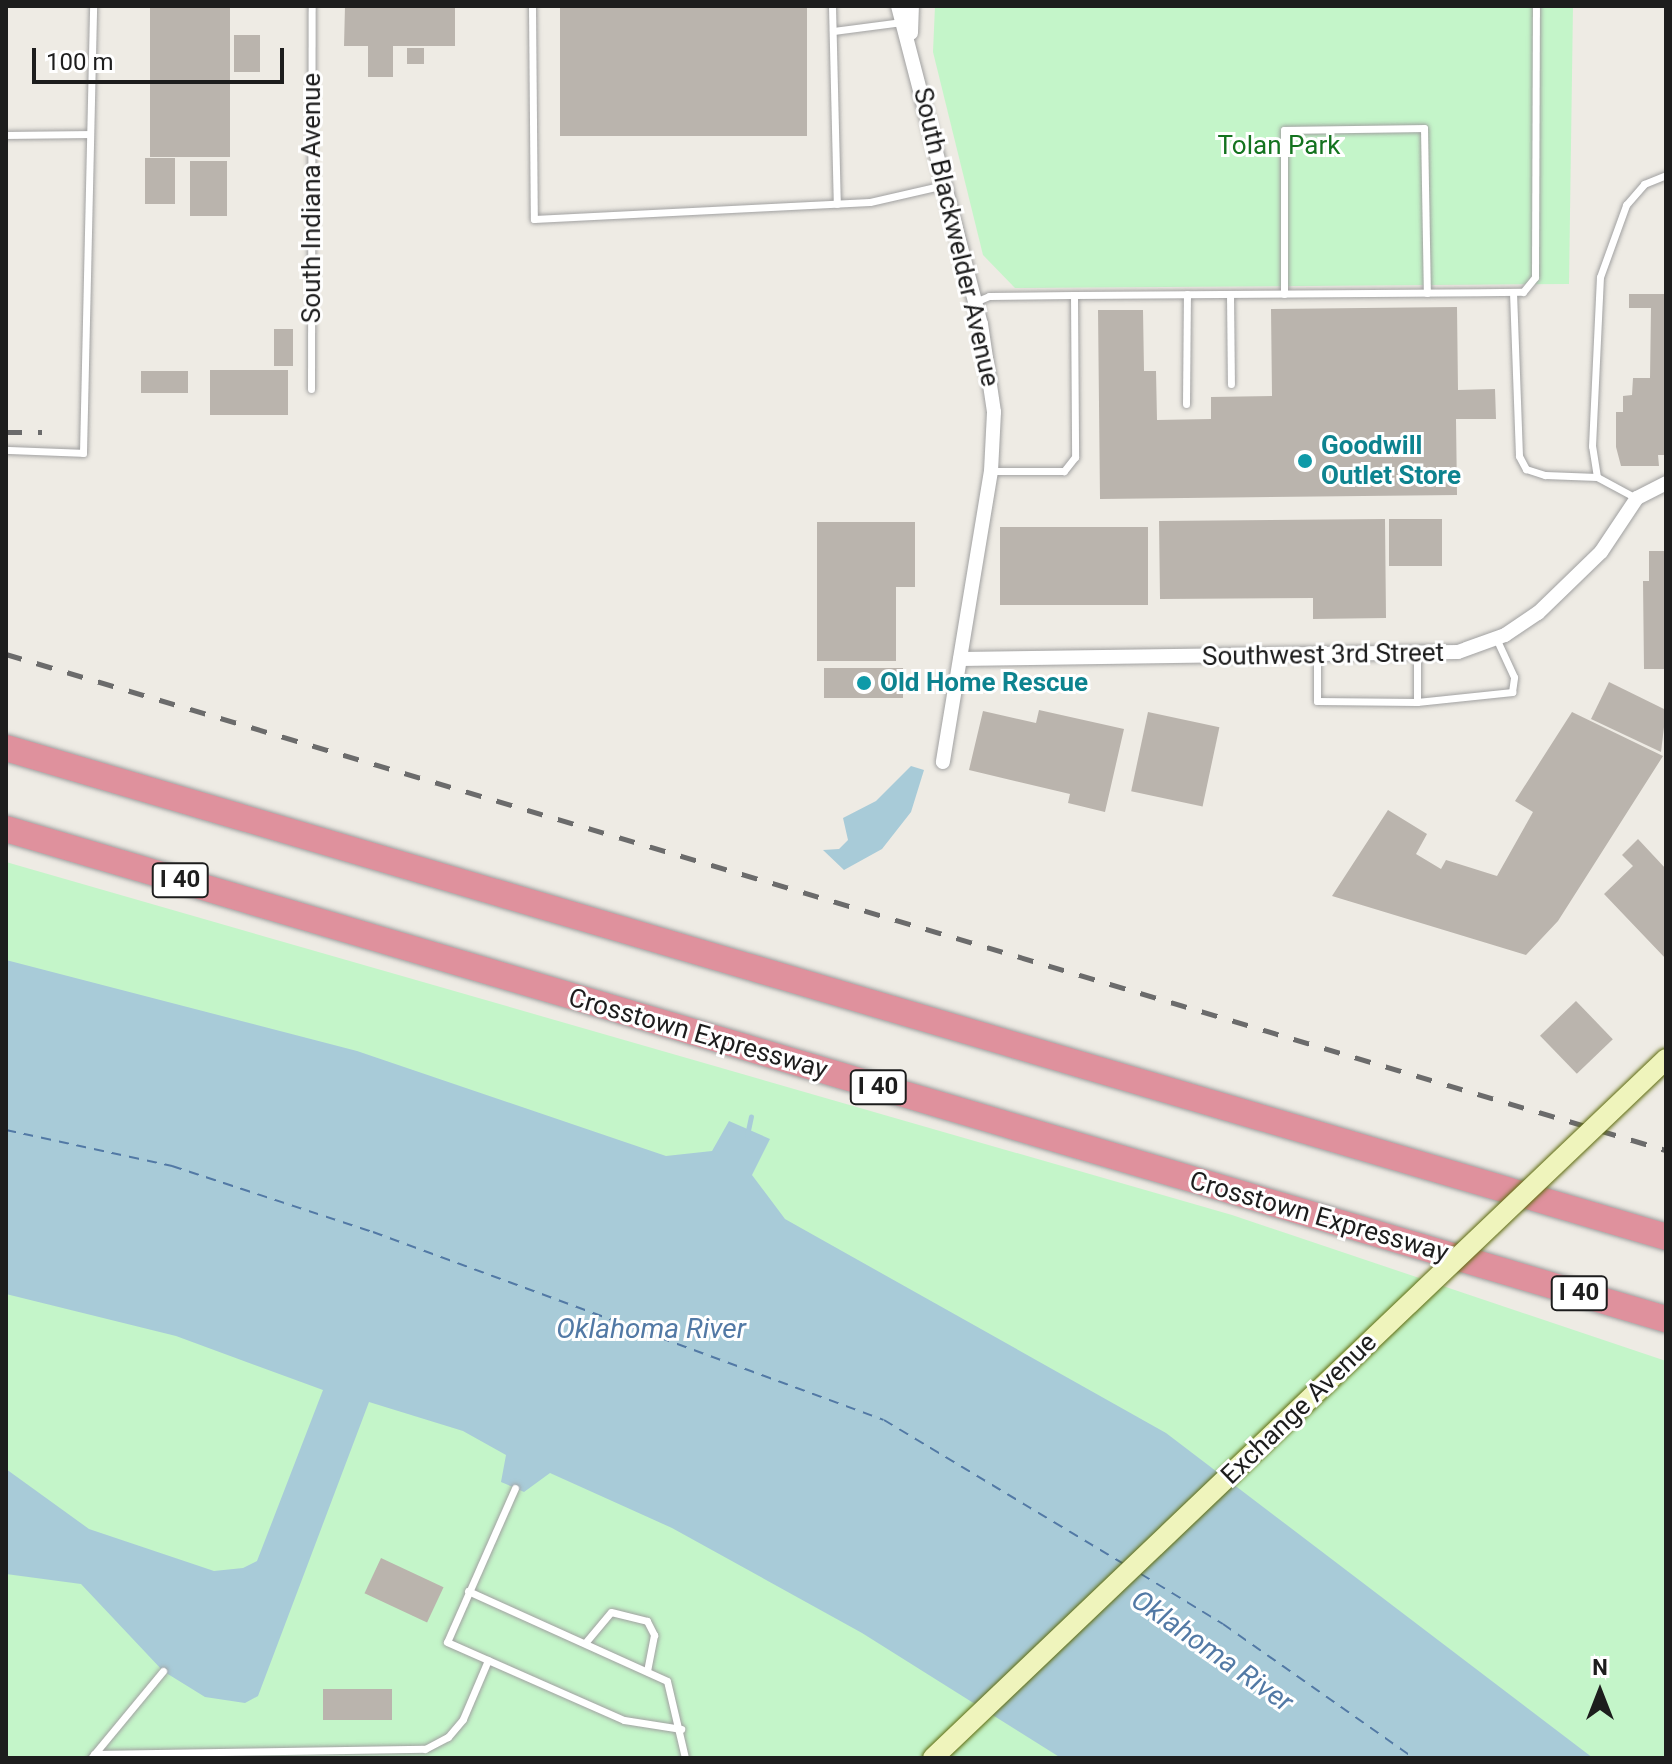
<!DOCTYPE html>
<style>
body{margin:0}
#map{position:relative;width:1672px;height:1764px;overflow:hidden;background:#eeebe4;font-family:Roboto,sans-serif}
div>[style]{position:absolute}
.park>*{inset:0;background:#c4f5c9}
.water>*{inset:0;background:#a8cbd8}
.stream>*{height:5px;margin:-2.5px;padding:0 2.5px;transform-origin:2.5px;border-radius:2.5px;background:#a8cbd8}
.ferry>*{height:2px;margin-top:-1px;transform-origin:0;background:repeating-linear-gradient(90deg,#5279a5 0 10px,transparent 0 18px)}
.building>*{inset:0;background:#bab4ad;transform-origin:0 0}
.roads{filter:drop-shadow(0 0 2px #a1a1a1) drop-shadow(0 0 2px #a1a1a1)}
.service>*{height:7px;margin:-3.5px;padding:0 3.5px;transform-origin:3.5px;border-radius:3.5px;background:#fff}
.minor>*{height:14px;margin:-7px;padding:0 7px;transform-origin:7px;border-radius:7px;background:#fff}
.motorway>*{height:26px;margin:-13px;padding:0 13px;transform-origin:13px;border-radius:13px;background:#df919d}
.rail>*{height:5px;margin-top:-2.5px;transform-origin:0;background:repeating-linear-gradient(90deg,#6b6b6b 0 16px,transparent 0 32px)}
.bridges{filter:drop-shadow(0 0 2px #5e6b0d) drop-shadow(0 0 2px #5e6b0d)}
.secondary-bridge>*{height:20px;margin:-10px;padding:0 10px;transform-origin:10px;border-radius:10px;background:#eff4bc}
.dots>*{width:22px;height:22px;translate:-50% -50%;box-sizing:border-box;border:4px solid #fff;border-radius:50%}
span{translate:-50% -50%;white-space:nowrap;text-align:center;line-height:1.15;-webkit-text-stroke:6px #fff;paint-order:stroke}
.shield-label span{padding:2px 6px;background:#fff;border:2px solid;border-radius:6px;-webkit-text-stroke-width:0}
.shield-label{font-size:24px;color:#1d1d1d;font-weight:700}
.park-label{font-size:26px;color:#14731f}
.street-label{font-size:26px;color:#1d1d1d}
.culture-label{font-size:26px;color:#0d838f;font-weight:700}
.left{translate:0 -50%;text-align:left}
.water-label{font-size:28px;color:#5279a5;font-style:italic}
.frame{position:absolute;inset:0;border:8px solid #1d1d1d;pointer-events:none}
.north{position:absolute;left:1560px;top:1652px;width:80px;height:80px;-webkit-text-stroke:6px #fff;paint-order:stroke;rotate:0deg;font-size:22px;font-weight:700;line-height:32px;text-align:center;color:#1d1d1d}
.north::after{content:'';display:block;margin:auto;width:28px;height:36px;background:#1d1d1d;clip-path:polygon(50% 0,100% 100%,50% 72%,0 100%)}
.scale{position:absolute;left:32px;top:48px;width:252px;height:36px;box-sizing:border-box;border:4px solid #1d1d1d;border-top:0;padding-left:10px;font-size:24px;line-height:28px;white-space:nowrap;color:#1d1d1d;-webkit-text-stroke:6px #fff;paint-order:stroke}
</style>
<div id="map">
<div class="park">
<i style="clip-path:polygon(935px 6px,1573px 6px,1569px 284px,1015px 288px,983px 255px,933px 52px)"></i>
<i style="clip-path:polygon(6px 862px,1232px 1215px,1666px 1361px,1666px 1758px,6px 1758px)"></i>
</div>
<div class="water">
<i style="clip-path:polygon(911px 766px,924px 770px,911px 812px,882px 849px,844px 870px,823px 850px,839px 849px,848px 840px,843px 818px,876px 801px)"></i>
<i style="clip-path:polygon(6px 960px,357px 1051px,666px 1156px,712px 1151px,729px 1121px,770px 1139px,752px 1175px,785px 1219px,1166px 1433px,1593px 1758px,1061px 1758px,862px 1633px,672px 1528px,550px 1473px,524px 1492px,515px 1488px,501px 1482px,506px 1455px,463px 1431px,369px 1402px,258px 1696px,245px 1703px,205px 1697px,163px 1671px,81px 1584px,6px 1574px,6px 1469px,89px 1529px,214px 1571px,243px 1568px,257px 1561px,323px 1390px,176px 1336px,6px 1294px)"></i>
</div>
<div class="stream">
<i style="left:747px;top:1135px;width:19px;rotate:-78deg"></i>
</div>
<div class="ferry">
<i style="left:6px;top:1130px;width:170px;rotate:12.2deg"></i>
<i style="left:172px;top:1166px;width:212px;rotate:18.2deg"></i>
<i style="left:373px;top:1232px;width:544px;rotate:20.2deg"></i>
<i style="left:884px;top:1420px;width:281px;rotate:31deg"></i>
<i style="left:1141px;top:1574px;width:96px;rotate:31.4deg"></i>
<i style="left:1223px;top:1624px;width:233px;rotate:35.1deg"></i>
</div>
<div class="building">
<i style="left:150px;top:6px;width:80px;height:151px"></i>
<i style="clip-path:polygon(345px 6px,455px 6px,455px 46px,393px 46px,393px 77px,368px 77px,368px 46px,344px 46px)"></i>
<i style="left:560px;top:6px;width:247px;height:130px"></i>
<i style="left:234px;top:35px;width:26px;height:37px"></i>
<i style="left:407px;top:48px;width:17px;height:16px"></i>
<i style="left:145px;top:158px;width:30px;height:46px"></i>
<i style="left:190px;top:161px;width:37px;height:55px"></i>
<i style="clip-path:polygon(1629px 294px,1666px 294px,1666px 455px,1658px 455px,1659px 466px,1621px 466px,1616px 447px,1616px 412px,1623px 412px,1623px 396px,1632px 395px,1633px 378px,1650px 378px,1651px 308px,1629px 308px)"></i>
<i style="clip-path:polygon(1457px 307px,1458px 390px,1495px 389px,1496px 419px,1456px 419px,1457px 495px,1100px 499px,1098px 310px,1143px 310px,1144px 371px,1156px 371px,1157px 420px,1211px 419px,1211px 397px,1272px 396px,1271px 309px)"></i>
<i style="left:274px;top:329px;width:19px;height:37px"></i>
<i style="left:210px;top:370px;width:78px;height:45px"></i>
<i style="left:141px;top:371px;width:47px;height:22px"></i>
<i style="clip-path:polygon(1385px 519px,1386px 618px,1313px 619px,1313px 598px,1160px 599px,1159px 521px)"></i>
<i style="left:1389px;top:519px;width:53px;height:47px"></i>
<i style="clip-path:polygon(817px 522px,915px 522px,915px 587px,896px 587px,896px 661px,817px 661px)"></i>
<i style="left:1000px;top:527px;width:148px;height:78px"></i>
<i style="clip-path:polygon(1649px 551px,1666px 551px,1666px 669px,1644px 669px,1643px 581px,1649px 581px)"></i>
<i style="left:824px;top:668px;width:79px;height:30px"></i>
<i style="clip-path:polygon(1609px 682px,1666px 710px,1661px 752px,1591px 719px)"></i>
<i style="clip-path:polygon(1039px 710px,1124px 729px,1105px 812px,1068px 803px,1070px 794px,969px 770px,983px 711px,1036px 723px)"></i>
<i style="left:1148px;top:712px;width:73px;height:81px;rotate:12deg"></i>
<i style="clip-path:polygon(1572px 712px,1663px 756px,1558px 921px,1526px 955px,1332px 896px,1388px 810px,1427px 834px,1416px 854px,1441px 869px,1446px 860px,1497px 876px,1533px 812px,1515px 801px)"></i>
<i style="clip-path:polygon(1638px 839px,1666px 869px,1666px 959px,1604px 894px,1633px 866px,1622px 855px)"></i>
<i style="left:1576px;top:1001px;width:53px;height:50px;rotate:46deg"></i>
<i style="left:381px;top:1558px;width:69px;height:39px;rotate:25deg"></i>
<i style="left:323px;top:1689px;width:69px;height:31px"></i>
</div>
<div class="roads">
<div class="service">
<i style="left:532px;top:6px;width:213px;rotate:89.5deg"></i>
<i style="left:534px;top:219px;width:336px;rotate:-2.9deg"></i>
<i style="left:870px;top:202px;width:76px;rotate:-12.9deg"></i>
<i style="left:832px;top:6px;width:198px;rotate:88.6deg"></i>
<i style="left:833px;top:31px;width:70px;rotate:-7.4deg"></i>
<i style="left:6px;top:135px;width:84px;rotate:-0.7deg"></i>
<i style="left:1513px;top:292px;width:164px;rotate:87.9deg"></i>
<i style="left:1519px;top:456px;width:15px;rotate:62deg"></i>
<i style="left:1526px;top:469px;width:20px;rotate:18deg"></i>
<i style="left:1545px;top:475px;width:52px;rotate:2.2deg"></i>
<i style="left:1230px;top:294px;width:90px;rotate:89.4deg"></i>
<i style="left:1284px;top:294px;width:164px;rotate:-90deg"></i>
<i style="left:1284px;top:130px;width:140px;rotate:-0.8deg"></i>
<i style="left:1424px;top:128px;width:165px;rotate:89deg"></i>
<i style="left:1074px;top:295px;width:449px;rotate:-0.4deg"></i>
<i style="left:1523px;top:292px;width:19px;rotate:-51deg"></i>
<i style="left:1535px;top:277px;width:271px;rotate:-89.8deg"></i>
<i style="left:975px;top:302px;width:15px;rotate:-23deg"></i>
<i style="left:989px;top:296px;width:85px;rotate:-0.7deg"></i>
<i style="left:1074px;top:295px;width:162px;rotate:89.6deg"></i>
<i style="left:1075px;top:457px;width:18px;rotate:128deg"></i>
<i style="left:1064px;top:471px;width:73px;rotate:180deg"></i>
<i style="left:311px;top:389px;width:383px;rotate:-89.9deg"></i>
<i style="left:1186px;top:404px;width:110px;rotate:-89.5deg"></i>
<i style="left:6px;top:450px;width:77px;rotate:2.2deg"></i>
<i style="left:83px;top:453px;width:447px;rotate:-88.7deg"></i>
<i style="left:1636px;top:498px;width:44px;rotate:-151.7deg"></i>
<i style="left:1597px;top:477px;width:31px;rotate:-99deg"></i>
<i style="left:1592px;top:446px;width:169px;rotate:-87.3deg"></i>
<i style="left:1600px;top:277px;width:77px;rotate:-70.1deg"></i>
<i style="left:1626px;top:205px;width:28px;rotate:-49deg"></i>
<i style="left:1644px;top:184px;width:24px;rotate:-22deg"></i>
<i style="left:1317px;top:656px;width:45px;rotate:90deg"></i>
<i style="left:1317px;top:701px;width:100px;rotate:0.6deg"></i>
<i style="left:1417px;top:702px;width:96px;rotate:-6deg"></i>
<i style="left:1512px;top:692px;width:15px;rotate:-82deg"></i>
<i style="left:1514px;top:677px;width:43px;rotate:-114.8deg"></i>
<i style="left:1417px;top:702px;width:46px;rotate:-90deg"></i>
<i style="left:515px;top:1488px;width:168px;rotate:113.8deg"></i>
<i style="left:447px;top:1642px;width:193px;rotate:23.8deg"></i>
<i style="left:624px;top:1720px;width:58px;rotate:9deg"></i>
<i style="left:468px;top:1591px;width:218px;rotate:24.3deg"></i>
<i style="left:667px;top:1681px;width:79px;rotate:76.8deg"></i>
<i style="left:585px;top:1643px;width:40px;rotate:-50deg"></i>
<i style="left:611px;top:1612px;width:37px;rotate:14deg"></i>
<i style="left:647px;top:1621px;width:16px;rotate:63deg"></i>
<i style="left:654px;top:1635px;width:37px;rotate:101deg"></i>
<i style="left:94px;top:1754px;width:331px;rotate:-0.9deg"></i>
<i style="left:425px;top:1749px;width:26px;rotate:-28deg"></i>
<i style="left:448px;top:1737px;width:23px;rotate:-50deg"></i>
<i style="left:463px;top:1719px;width:64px;rotate:-67deg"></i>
<i style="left:91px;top:1758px;width:113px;rotate:-50.4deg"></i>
</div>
<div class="minor">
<i style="left:898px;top:6px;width:329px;rotate:75.4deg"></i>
<i style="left:981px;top:324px;width:89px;rotate:81.6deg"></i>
<i style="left:994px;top:412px;width:59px;rotate:92.9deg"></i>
<i style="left:991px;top:471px;width:295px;rotate:99.4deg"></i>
<i style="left:911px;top:33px;width:27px;rotate:-88deg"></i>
<i style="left:960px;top:659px;width:498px;rotate:-0.8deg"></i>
<i style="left:1458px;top:652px;width:50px;rotate:-19.9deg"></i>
<i style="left:1505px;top:635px;width:40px;rotate:-34deg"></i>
<i style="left:1538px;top:613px;width:88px;rotate:-44.1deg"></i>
<i style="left:1601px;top:552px;width:65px;rotate:-56.3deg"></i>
<i style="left:1637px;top:498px;width:33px;rotate:-27deg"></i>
</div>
<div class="motorway">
<i style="left:6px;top:748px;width:1731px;rotate:16.41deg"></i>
<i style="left:6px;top:829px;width:1731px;rotate:16.45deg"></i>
</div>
</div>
<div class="rail">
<i style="left:6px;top:432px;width:36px"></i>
<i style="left:6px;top:654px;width:1733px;rotate:16.64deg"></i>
</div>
<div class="bridges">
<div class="secondary-bridge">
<i style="left:933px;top:1758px;width:1013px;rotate:-43.64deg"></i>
</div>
</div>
<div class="dots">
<i style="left:1305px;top:461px;background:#0f9aa8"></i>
<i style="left:864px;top:683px;background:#0f9aa8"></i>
</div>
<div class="shield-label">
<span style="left:180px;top:880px">I 40</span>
<span style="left:878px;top:1087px">I 40</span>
<span style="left:1579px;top:1293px">I 40</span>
</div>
<div class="park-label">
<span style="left:1279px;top:146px">Tolan Park</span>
</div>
<div class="street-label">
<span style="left:312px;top:198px;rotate:-90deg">South Indiana Avenue</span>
<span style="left:956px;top:237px;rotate:77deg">South Blackwelder Avenue</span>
<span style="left:1323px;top:655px;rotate:-1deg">Southwest 3rd Street</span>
<span style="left:698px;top:1034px;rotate:16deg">Crosstown Expressway</span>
<span style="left:1319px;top:1217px;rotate:16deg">Crosstown Expressway</span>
<span style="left:1299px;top:1409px;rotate:-44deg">Exchange Avenue</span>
</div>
<div class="culture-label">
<span class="left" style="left:1321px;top:461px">Goodwill<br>Outlet Store</span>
<span class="left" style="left:880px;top:683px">Old Home Rescue</span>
</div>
<div class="water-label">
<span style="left:651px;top:1329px">Oklahoma River</span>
<span style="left:1212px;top:1651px;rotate:35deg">Oklahoma River</span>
</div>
<div class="frame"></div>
<div class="north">N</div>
<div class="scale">100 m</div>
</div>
